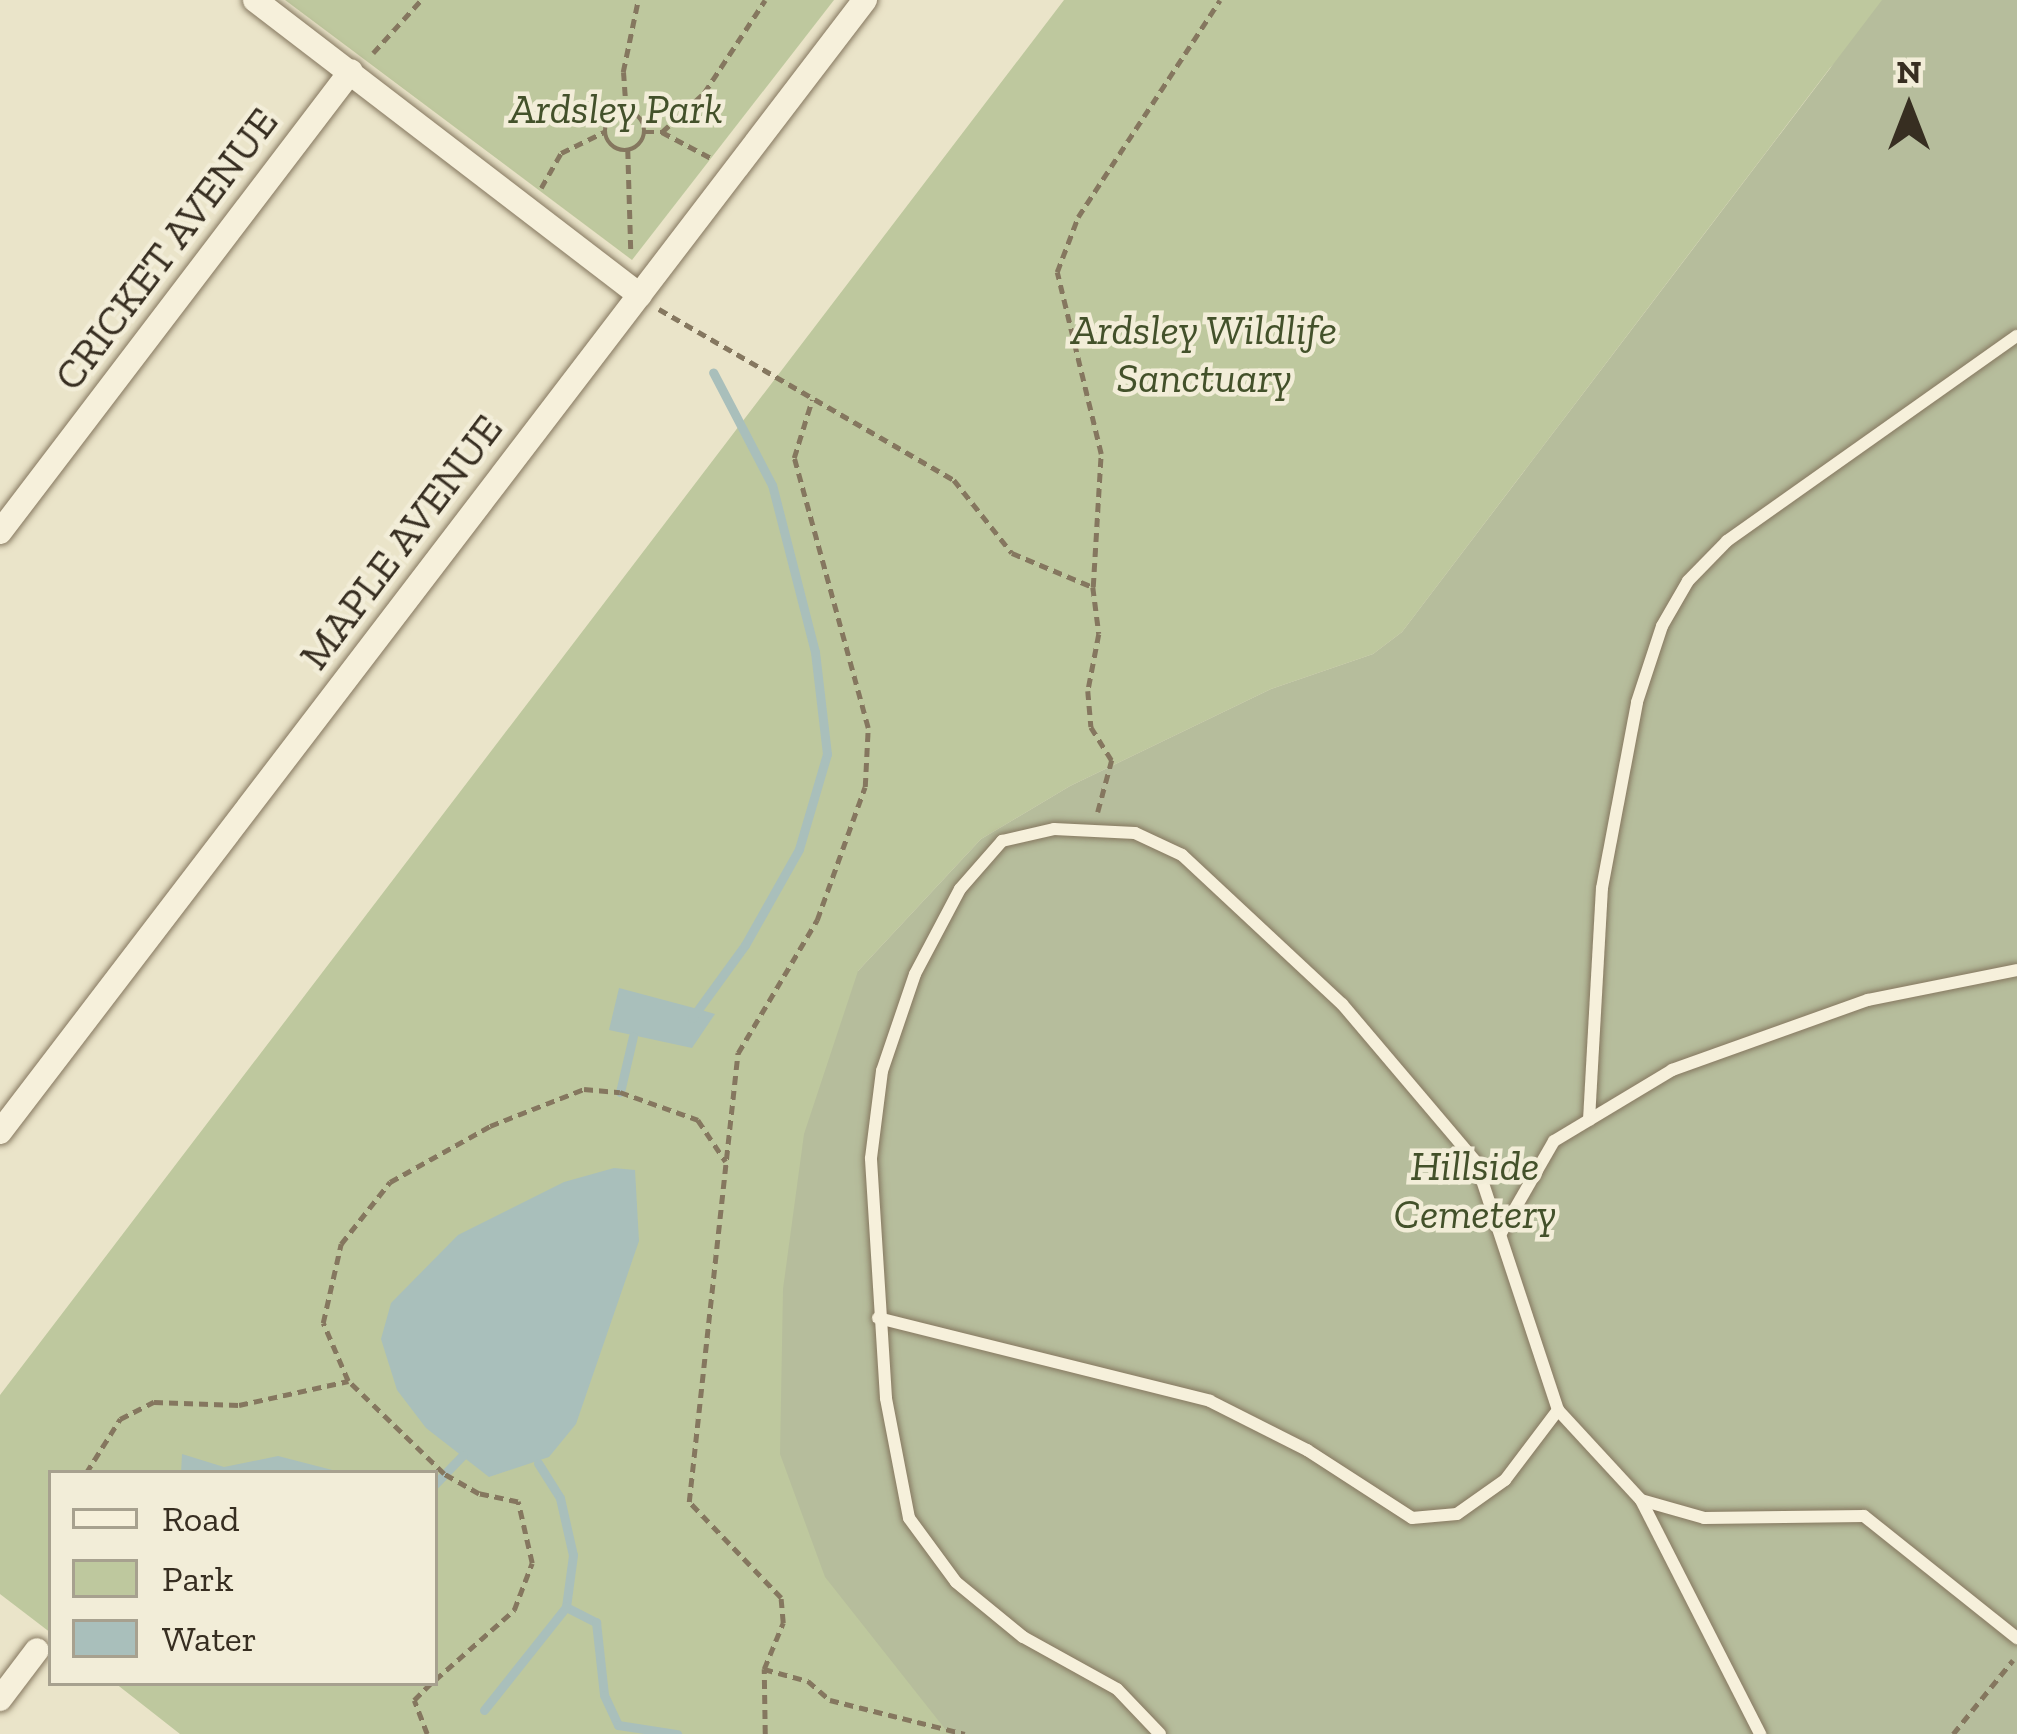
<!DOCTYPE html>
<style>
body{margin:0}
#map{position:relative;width:2017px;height:1734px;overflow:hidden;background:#eae4c9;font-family:"Zilla Slab",serif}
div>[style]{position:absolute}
.green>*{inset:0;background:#bec89e}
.cemetery>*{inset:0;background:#b6bd9c}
.water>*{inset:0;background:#a9bfbb}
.stream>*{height:9px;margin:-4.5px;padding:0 4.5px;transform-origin:4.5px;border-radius:4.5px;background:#a9bfbb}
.path>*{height:4.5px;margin-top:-2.25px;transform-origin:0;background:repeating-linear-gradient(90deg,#85775f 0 9px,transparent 0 15px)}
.path>.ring{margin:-2.25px;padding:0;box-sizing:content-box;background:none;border:4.5px solid #85775f;border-radius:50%}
.roads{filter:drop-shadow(0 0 3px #85775f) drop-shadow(0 0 3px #85775f)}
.lane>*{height:12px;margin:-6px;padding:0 6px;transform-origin:6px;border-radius:6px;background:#f6f0db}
.street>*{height:24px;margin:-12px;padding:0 12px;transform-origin:12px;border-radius:12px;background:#f6f0db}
span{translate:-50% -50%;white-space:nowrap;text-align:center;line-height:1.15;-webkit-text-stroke:9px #f2edd8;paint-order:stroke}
.park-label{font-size:42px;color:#43512a;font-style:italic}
.street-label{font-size:42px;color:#372e21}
.legend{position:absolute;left:48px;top:1470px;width:390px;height:216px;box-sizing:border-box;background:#f2edd8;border:3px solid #a7a18f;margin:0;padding:15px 21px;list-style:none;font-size:36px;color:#372e21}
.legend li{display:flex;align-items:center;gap:24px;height:60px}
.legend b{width:60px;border:3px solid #a7a18f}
.north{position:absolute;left:1849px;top:48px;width:120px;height:120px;-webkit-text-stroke:9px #f2edd8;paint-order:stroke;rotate:0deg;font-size:33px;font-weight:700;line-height:48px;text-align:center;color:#372e21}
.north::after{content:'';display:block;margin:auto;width:42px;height:54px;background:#372e21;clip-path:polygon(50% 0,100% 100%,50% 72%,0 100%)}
</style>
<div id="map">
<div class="green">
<i style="clip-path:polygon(285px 0,834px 0,632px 260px)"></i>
<i style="clip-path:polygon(1064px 0,1904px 0,1830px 68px,1402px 632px,1373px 654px,1271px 689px,1070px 786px,981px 839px,858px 971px,1124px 1734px,180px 1734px,115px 1683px,435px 1683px,435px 1473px,51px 1473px,51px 1633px,0 1594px,0 1395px)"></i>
</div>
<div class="cemetery">
<i style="clip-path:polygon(1882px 0,2017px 0,2017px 1734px,949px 1734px,825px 1577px,780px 1454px,783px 1289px,804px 1134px,858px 971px,981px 839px,1070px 786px,1271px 689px,1373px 654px,1402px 632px)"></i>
</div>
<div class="water">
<i style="clip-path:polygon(619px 988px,694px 1008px,715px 1014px,692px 1048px,609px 1030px)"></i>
<i style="clip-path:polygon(614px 1168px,635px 1170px,639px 1241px,576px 1424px,549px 1457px,489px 1477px,426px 1428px,397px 1390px,381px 1339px,391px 1303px,458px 1235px,564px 1182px)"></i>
<i style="clip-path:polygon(182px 1454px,224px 1467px,278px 1456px,344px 1473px,181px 1473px)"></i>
</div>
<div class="stream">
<i style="left:692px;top:1018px;width:90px;rotate:-54deg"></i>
<i style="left:745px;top:945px;width:110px;rotate:-60.6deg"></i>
<i style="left:799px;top:849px;width:99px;rotate:-73.6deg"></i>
<i style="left:827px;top:754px;width:103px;rotate:-96.7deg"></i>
<i style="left:815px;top:652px;width:172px;rotate:-104.4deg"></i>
<i style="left:772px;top:485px;width:127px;rotate:-117.6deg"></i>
<i style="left:620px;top:1092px;width:57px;rotate:-76.9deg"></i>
<i style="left:538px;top:1463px;width:41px;rotate:57.8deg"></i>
<i style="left:560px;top:1498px;width:58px;rotate:77.2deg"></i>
<i style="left:573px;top:1555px;width:52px;rotate:97.7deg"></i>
<i style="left:566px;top:1607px;width:34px;rotate:27deg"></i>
<i style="left:596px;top:1622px;width:73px;rotate:83.7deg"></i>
<i style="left:604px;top:1695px;width:33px;rotate:65deg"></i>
<i style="left:618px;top:1725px;width:60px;rotate:8.7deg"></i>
<i style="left:435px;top:1484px;width:40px;rotate:-46deg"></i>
<i style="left:484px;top:1710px;width:132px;rotate:-51.5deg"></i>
</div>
<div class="path">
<i style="left:373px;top:53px;width:72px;rotate:-47.8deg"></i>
<i style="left:626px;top:111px;width:39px;rotate:-94deg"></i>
<i style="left:623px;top:72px;width:74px;rotate:-78.2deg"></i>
<i class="ring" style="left:605px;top:111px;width:35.5px;height:35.5px"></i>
<i style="left:645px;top:132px;width:17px"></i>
<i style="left:662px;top:132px;width:55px;rotate:28deg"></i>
<i style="left:662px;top:132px;width:57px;rotate:-42.9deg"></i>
<i style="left:704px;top:93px;width:111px;rotate:-56.7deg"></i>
<i style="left:628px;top:150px;width:103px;rotate:88.3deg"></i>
<i style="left:541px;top:188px;width:40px;rotate:-60.3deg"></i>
<i style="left:561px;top:153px;width:50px;rotate:-26.1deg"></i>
<i style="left:659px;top:309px;width:341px;rotate:30.1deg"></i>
<i style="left:954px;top:480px;width:93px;rotate:51.5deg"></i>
<i style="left:1012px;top:553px;width:88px;rotate:22.8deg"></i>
<i style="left:1093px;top:587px;width:47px;rotate:82.7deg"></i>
<i style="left:1099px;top:634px;width:58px;rotate:100.9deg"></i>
<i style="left:1088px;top:691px;width:36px;rotate:85deg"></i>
<i style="left:1091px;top:727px;width:39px;rotate:58deg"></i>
<i style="left:1112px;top:760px;width:54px;rotate:105.1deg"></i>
<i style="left:1093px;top:587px;width:133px;rotate:-86.6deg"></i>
<i style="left:1101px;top:454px;width:187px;rotate:-103.6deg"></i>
<i style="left:1057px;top:272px;width:59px;rotate:-69.1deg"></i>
<i style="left:1078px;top:217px;width:259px;rotate:-56.8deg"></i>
<i style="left:86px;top:1473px;width:64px;rotate:-57.8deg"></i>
<i style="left:120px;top:1419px;width:38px;rotate:-27deg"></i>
<i style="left:154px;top:1402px;width:85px;rotate:2deg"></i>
<i style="left:239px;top:1405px;width:112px;rotate:-12.4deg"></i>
<i style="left:764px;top:1669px;width:46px;rotate:15.3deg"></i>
<i style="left:808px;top:1681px;width:29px;rotate:41deg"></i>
<i style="left:830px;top:1700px;width:139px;rotate:14.1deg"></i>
<i style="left:435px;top:1680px;width:106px;rotate:-41.5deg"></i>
<i style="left:514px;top:1610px;width:50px;rotate:-69deg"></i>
<i style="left:532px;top:1563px;width:63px;rotate:-102.9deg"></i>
<i style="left:518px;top:1502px;width:40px;rotate:-168deg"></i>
<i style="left:479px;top:1494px;width:40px;rotate:-150.3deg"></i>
<i style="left:444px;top:1474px;width:134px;rotate:-135.9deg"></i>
<i style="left:348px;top:1381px;width:63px;rotate:-113.3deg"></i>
<i style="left:323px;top:1323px;width:81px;rotate:-77.2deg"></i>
<i style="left:341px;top:1244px;width:79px;rotate:-51.7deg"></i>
<i style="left:390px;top:1182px;width:115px;rotate:-29.2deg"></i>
<i style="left:490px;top:1126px;width:101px;rotate:-21.5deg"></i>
<i style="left:584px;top:1089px;width:36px;rotate:5deg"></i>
<i style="left:620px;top:1092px;width:83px;rotate:19.7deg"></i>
<i style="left:698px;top:1120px;width:50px;rotate:56.3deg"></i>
<i style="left:427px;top:1734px;width:36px;rotate:-111deg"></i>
<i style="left:414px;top:1700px;width:24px;rotate:-45deg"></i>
<i style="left:765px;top:1734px;width:65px;rotate:-90.9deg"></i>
<i style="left:764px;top:1669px;width:50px;rotate:-67.6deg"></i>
<i style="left:783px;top:1623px;width:25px;rotate:-95deg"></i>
<i style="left:781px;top:1598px;width:133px;rotate:-133.8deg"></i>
<i style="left:689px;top:1502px;width:452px;rotate:-83.8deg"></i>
<i style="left:738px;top:1053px;width:155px;rotate:-59.3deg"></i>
<i style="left:817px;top:920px;width:141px;rotate:-70.2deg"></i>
<i style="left:865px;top:787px;width:59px;rotate:-87.1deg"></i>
<i style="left:868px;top:728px;width:280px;rotate:-105.3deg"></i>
<i style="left:794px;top:458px;width:61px;rotate:-72.8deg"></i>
<i style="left:1953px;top:1734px;width:95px;rotate:-51deg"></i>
</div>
<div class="roads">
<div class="lane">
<i style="left:1589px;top:1120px;width:232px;rotate:-86.8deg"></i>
<i style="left:1602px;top:888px;width:189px;rotate:-79.3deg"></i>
<i style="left:1637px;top:702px;width:80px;rotate:-71.8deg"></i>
<i style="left:1662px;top:626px;width:52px;rotate:-60deg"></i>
<i style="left:1688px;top:581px;width:56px;rotate:-45.7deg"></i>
<i style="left:1727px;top:541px;width:355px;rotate:-35.3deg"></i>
<i style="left:1501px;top:1233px;width:106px;rotate:-60.1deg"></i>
<i style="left:1554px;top:1141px;width:138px;rotate:-31deg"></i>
<i style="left:1672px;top:1070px;width:208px;rotate:-19.7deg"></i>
<i style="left:1868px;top:1000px;width:152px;rotate:-11.4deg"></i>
<i style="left:878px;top:1318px;width:342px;rotate:14deg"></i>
<i style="left:1210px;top:1401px;width:109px;rotate:26.8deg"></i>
<i style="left:1307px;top:1450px;width:125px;rotate:32.9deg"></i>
<i style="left:1412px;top:1518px;width:45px;rotate:-5.1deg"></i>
<i style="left:1457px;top:1514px;width:59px;rotate:-35.3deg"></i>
<i style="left:1505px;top:1480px;width:88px;rotate:-52.9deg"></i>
<i style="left:1641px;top:1500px;width:66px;rotate:15.9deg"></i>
<i style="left:1704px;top:1518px;width:160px;rotate:-0.7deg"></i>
<i style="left:1864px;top:1516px;width:196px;rotate:38.6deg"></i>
<i style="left:1160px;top:1734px;width:62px;rotate:-133.7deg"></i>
<i style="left:1117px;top:1689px;width:107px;rotate:-151deg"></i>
<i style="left:1023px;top:1637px;width:87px;rotate:-140.6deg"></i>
<i style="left:956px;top:1582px;width:79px;rotate:-126.3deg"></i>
<i style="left:909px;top:1518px;width:122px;rotate:-100.9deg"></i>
<i style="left:886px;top:1398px;width:240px;rotate:-93.6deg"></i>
<i style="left:871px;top:1158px;width:88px;rotate:-82.8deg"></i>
<i style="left:882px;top:1071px;width:102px;rotate:-71.2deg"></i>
<i style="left:915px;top:974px;width:96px;rotate:-62.1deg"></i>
<i style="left:960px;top:889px;width:64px;rotate:-48.8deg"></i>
<i style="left:1002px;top:841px;width:53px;rotate:-13deg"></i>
<i style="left:1054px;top:829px;width:81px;rotate:2.8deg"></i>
<i style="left:1135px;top:833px;width:52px;rotate:25.1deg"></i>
<i style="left:1182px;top:855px;width:219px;rotate:43deg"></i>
<i style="left:1342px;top:1004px;width:207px;rotate:49.7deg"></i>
<i style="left:1476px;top:1162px;width:261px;rotate:71.7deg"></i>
<i style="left:1558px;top:1410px;width:122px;rotate:47.3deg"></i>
<i style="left:1641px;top:1500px;width:263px;rotate:63deg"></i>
</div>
<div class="street">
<i style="left:255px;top:0;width:485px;rotate:37.5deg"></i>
<i style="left:0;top:532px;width:579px;rotate:-52.71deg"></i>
<i style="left:0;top:1132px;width:1425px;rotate:-52.62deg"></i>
<i style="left:0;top:1699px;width:61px;rotate:-52.9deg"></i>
</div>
</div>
<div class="park-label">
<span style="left:616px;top:109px">Ardsley Park</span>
<span style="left:1204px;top:354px">Ardsley Wildlife<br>Sanctuary</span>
<span style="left:1475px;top:1190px">Hillside<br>Cemetery</span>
</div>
<div class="street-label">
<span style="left:166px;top:249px;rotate:-53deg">CRICKET AVENUE</span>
<span style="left:401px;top:542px;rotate:-53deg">MAPLE AVENUE</span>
</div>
<ul class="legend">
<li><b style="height:15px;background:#f6f0db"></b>Road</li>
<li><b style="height:33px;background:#bec89e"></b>Park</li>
<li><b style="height:33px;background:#a9bfbb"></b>Water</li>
</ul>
<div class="north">N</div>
</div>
